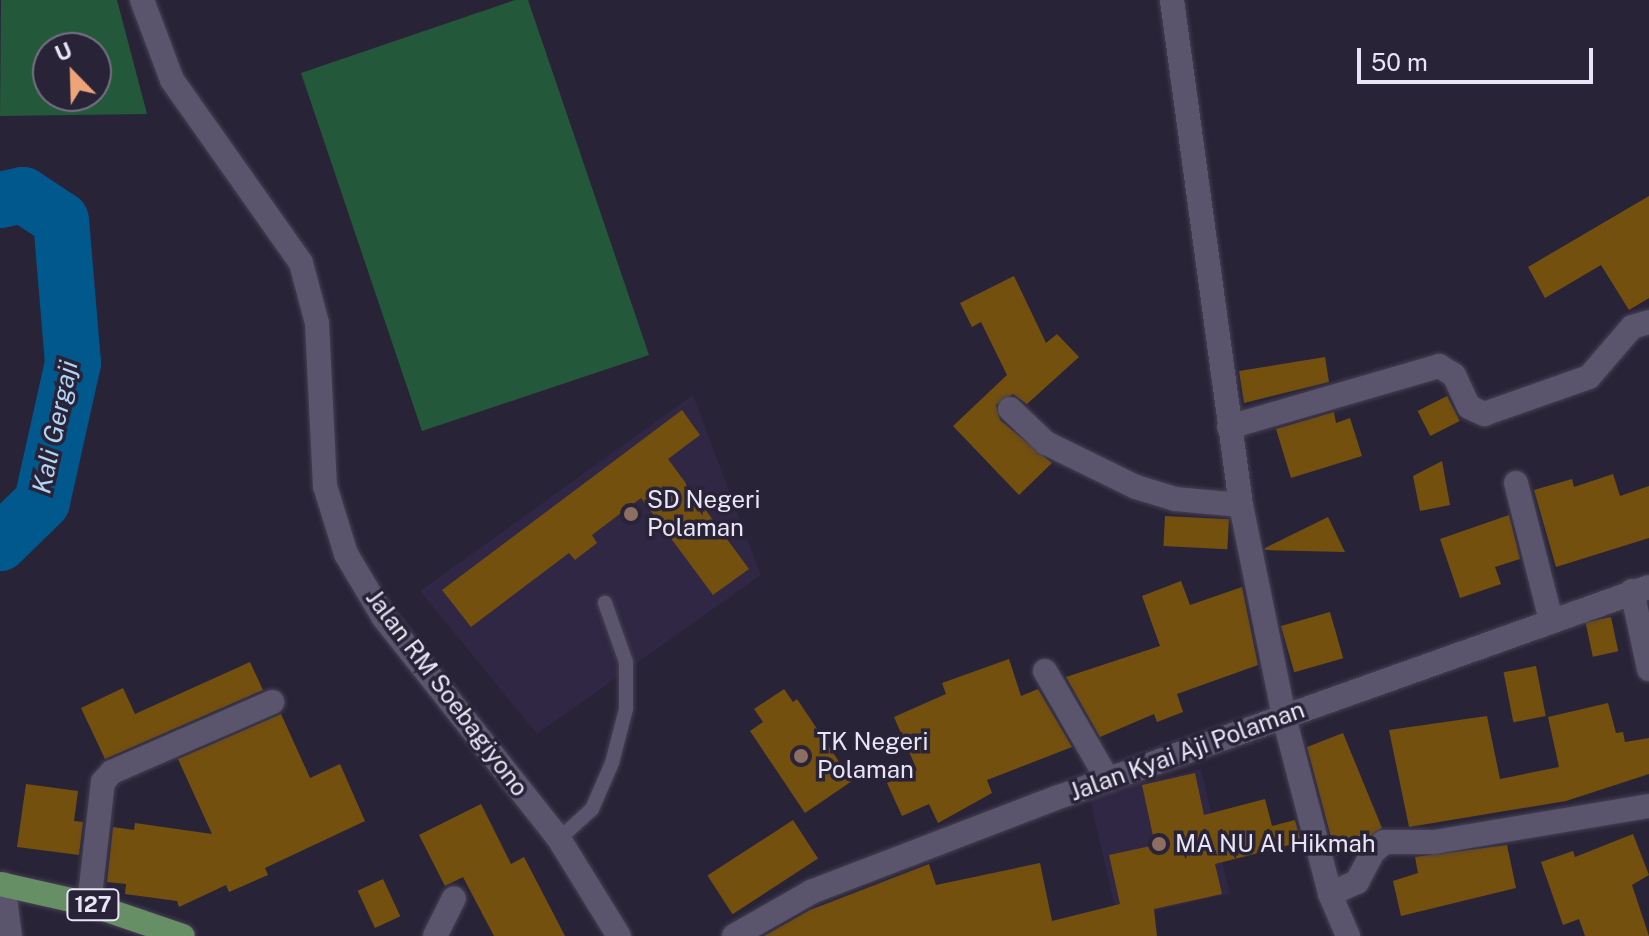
<!DOCTYPE html>
<style>
body{margin:0}
#map{position:relative;width:1649px;height:936px;overflow:hidden;background:#292338;font-family:"Public Sans",sans-serif}
div>[style]{position:absolute}
.built>*{inset:0;background:#2f2743;transform-origin:0 0}
.green>*{inset:0;background:#24583a}
.river>*{height:56px;margin:-28px;padding:0 28px;transform-origin:28px;border-radius:28px;background:#00588d}
.building>*{inset:0;background:#74500f;transform-origin:0 0}
.roads{filter:drop-shadow(0 0 2px #464052) drop-shadow(0 0 2px #464052)}
.lane>*{height:14px;margin:-7px;padding:0 7px;transform-origin:7px;border-radius:7px;background:#5a546c}
.street>*{height:24px;margin:-12px;padding:0 12px;transform-origin:12px;border-radius:12px;background:#5a546c}
.primary>*{height:24px;margin:-12px;padding:0 12px;transform-origin:12px;border-radius:12px;background:#678f66}
.dots>*{width:22px;height:22px;translate:-50% -50%;box-sizing:border-box;border:4px solid #292338;border-radius:50%}
span{translate:-50% -50%;white-space:nowrap;text-align:center;line-height:1.15;-webkit-text-stroke:7px #292338;paint-order:stroke}
.shield-label span{padding:2px 6px;background:#292338;border:2px solid;border-radius:6px;-webkit-text-stroke-width:0}
.shield-label{font-size:22px;color:#e9e5f4;font-weight:700}
.poi-label{font-size:24px;color:#e9e5f4}
.left{translate:0 -50%;text-align:left}
.street-label{font-size:24px;color:#e9e5f4}
.water-label{font-size:26px;color:#b1d4f3;font-style:italic}
.north{position:absolute;left:32px;top:32px;width:80px;height:80px;box-sizing:border-box;background:#292338;border:2px solid #767183;border-radius:50%;rotate:337deg;font-size:22px;font-weight:700;line-height:32px;text-align:center;color:#e9e5f4}
.north::after{content:'';display:block;margin:auto;width:28px;height:36px;background:#efa378;clip-path:polygon(50% 0,100% 100%,50% 72%,0 100%)}
.scale{position:absolute;left:1357px;top:48px;width:236px;height:36px;box-sizing:border-box;border:4px solid #e9e5f4;border-top:0;padding-left:10px;font-size:24px;line-height:28px;white-space:nowrap;color:#e9e5f4;-webkit-text-stroke:6px #292338;paint-order:stroke}
</style>
<div id="map">
<div class="built">
<i style="clip-path:polygon(693px 395px,761px 575px,537px 734px,420px 591px)"></i>
<i style="left:1201px;top:769px;width:128px;height:115px;rotate:77deg"></i>
</div>
<div class="green">
<i style="clip-path:polygon(evenodd,117px 0,147px 114px,0 116px,1px 0,117px 0,96px 48px,96px 96px,48px 96px,48px 48px,96px 48px)"></i>
<i style="clip-path:polygon(515px 0,528px 0,649px 355px,422px 431px,301px 73px)"></i>
</div>
<div class="river">
<i style="left:0;top:200px;width:24px;rotate:-12deg"></i>
<i style="left:23px;top:195px;width:45px;rotate:33.3deg"></i>
<i style="left:61px;top:220px;width:144px;rotate:85.2deg"></i>
<i style="left:73px;top:363px;width:142px;rotate:102.6deg"></i>
<i style="left:42px;top:502px;width:59px;rotate:135.7deg"></i>
</div>
<div class="building">
<i style="clip-path:polygon(1649px 196px,1649px 298px,1629px 310px,1601px 265px,1545px 298px,1528px 267px)"></i>
<i style="clip-path:polygon(1014px 276px,1046px 343px,1057px 334px,1079px 357px,1027px 404px,1013px 394px,996px 405px,1000px 420px,1052px 463px,1019px 495px,953px 426px,1007px 375px,981px 322px,972px 327px,960px 303px)"></i>
<i style="clip-path:polygon(1325px 357px,1329px 382px,1244px 403px,1239px 371px)"></i>
<i style="left:1447px;top:396px;width:28px;height:33px;rotate:63deg"></i>
<i style="clip-path:polygon(682px 410px,700px 435px,668px 459px,749px 569px,713px 595px,641px 498px,592px 535px,597px 543px,575px 560px,569px 553px,471px 627px,442px 590px)"></i>
<i style="clip-path:polygon(1334px 412px,1336px 423px,1350px 418px,1362px 456px,1291px 478px,1276px 429px)"></i>
<i style="clip-path:polygon(1442px 461px,1450px 505px,1420px 511px,1413px 476px)"></i>
<i style="clip-path:polygon(1613px 474px,1620px 496px,1649px 486px,1649px 538px,1556px 567px,1534px 490px,1572px 479px,1574px 487px)"></i>
<i style="clip-path:polygon(1509px 515px,1520px 559px,1495px 567px,1501px 584px,1460px 598px,1440px 539px)"></i>
<i style="left:1165px;top:516px;width:64px;height:30px;rotate:3deg"></i>
<i style="clip-path:polygon(1328px 517px,1345px 552px,1265px 550px,1265px 548px)"></i>
<i style="clip-path:polygon(1181px 581px,1190px 605px,1242px 587px,1258px 665px,1177px 694px,1183px 712px,1157px 722px,1154px 714px,1100px 737px,1066px 677px,1160px 646px,1142px 596px)"></i>
<i style="left:1330px;top:612px;width:48px;height:51px;rotate:74deg"></i>
<i style="left:1611px;top:617px;width:35px;height:26px;rotate:78deg"></i>
<i style="clip-path:polygon(1009px 659px,1021px 696px,1038px 689px,1072px 747px,987px 780px,992px 793px,938px 823px,929px 804px,902px 816px,887px 783px,917px 770px,894px 717px,946px 694px,942px 683px)"></i>
<i style="clip-path:polygon(250px 662px,263px 690px,105px 759px,81px 708px,123px 688px,135px 714px)"></i>
<i style="left:1536px;top:666px;width:51px;height:33px;rotate:79deg"></i>
<i style="clip-path:polygon(784px 689px,793px 702px,797px 699px,852px 781px,805px 813px,750px 731px,763px 722px,754px 709px)"></i>
<i style="clip-path:polygon(1608px 703px,1616px 733px,1623px 732px,1625px 742px,1649px 738px,1649px 774px,1566px 801px,1409px 827px,1389px 730px,1487px 716px,1500px 779px,1559px 767px,1548px 717px)"></i>
<i style="clip-path:polygon(281px 714px,310px 778px,340px 764px,365px 821px,265px 868px,268px 875px,229px 892px,226px 885px,179px 907px,177px 901px,125px 894px,126px 884px,107px 882px,113px 827px,134px 830px,135px 823px,212px 834px,178px 759px)"></i>
<i style="clip-path:polygon(1343px 733px,1382px 828px,1357px 850px,1336px 856px,1307px 747px)"></i>
<i style="clip-path:polygon(1195px 773px,1204px 815px,1265px 799px,1272px 826px,1295px 820px,1301px 842px,1215px 864px,1222px 894px,1154px 909px,1157px 936px,764px 936px,810px 910px,929px 864px,936px 885px,1040px 863px,1052px 921px,1120px 904px,1109px 855px,1155px 845px,1142px 785px)"></i>
<i style="clip-path:polygon(26px 784px,78px 791px,74px 821px,83px 822px,79px 855px,17px 847px)"></i>
<i style="clip-path:polygon(481px 804px,511px 864px,524px 857px,565px 936px,494px 936px,463px 877px,445px 886px,419px 835px)"></i>
<i style="left:793px;top:820px;width:46px;height:102px;rotate:57deg"></i>
<i style="clip-path:polygon(1633px 834px,1649px 875px,1632px 885px,1649px 936px,1585px 936px,1579px 919px,1563px 925px,1541px 862px,1573px 851px,1575px 857px)"></i>
<i style="clip-path:polygon(1507px 845px,1516px 888px,1401px 916px,1393px 881px,1418px 873px,1415px 857px)"></i>
<i style="left:383px;top:879px;width:41px;height:28px;rotate:65deg"></i>
</div>
<div class="roads">
<div class="lane">
<i style="left:559px;top:839px;width:45px;rotate:-42.3deg"></i>
<i style="left:592px;top:809px;width:50px;rotate:-66.5deg"></i>
<i style="left:612px;top:763px;width:56px;rotate:-75.5deg"></i>
<i style="left:626px;top:709px;width:47px;rotate:-90deg"></i>
<i style="left:626px;top:662px;width:63px;rotate:-109.6deg"></i>
</div>
<div class="street">
<i style="left:142px;top:0;width:85px;rotate:69.4deg"></i>
<i style="left:172px;top:80px;width:224px;rotate:54.8deg"></i>
<i style="left:301px;top:263px;width:62px;rotate:75.1deg"></i>
<i style="left:317px;top:323px;width:163px;rotate:87.2deg"></i>
<i style="left:325px;top:486px;width:71px;rotate:72.8deg"></i>
<i style="left:346px;top:554px;width:74px;rotate:59.3deg"></i>
<i style="left:384px;top:618px;width:282px;rotate:51.6deg"></i>
<i style="left:559px;top:839px;width:114px;rotate:58.3deg"></i>
<i style="left:1172px;top:0;width:510px;rotate:82.22deg"></i>
<i style="left:1241px;top:505px;width:216px;rotate:78.5deg"></i>
<i style="left:1284px;top:717px;width:183px;rotate:75.4deg"></i>
<i style="left:1330px;top:894px;width:46px;rotate:66.8deg"></i>
<i style="left:1010px;top:409px;width:50px;rotate:43.4deg"></i>
<i style="left:1046px;top:443px;width:100px;rotate:26.1deg"></i>
<i style="left:1136px;top:487px;width:41px;rotate:17.1deg"></i>
<i style="left:1175px;top:499px;width:66px;rotate:5.2deg"></i>
<i style="left:1229px;top:427px;width:219px;rotate:-16.2deg"></i>
<i style="left:1439px;top:366px;width:17px;rotate:31deg"></i>
<i style="left:1454px;top:375px;width:35px;rotate:65deg"></i>
<i style="left:1469px;top:407px;width:17px;rotate:25deg"></i>
<i style="left:1484px;top:414px;width:111px;rotate:-19.4deg"></i>
<i style="left:1589px;top:377px;width:66px;rotate:-49.3deg"></i>
<i style="left:1632px;top:327px;width:18px;rotate:-16deg"></i>
<i style="left:1516px;top:483px;width:141px;rotate:75.7deg"></i>
<i style="left:1632px;top:591px;width:80px;rotate:77.7deg"></i>
<i style="left:1045px;top:671px;width:126px;rotate:60deg"></i>
<i style="left:3px;top:884px;width:52px;rotate:82.3deg"></i>
<i style="left:1330px;top:894px;width:30px;rotate:-24deg"></i>
<i style="left:1357px;top:882px;width:34px;rotate:-62deg"></i>
<i style="left:1373px;top:852px;width:15px;rotate:-42deg"></i>
<i style="left:1384px;top:842px;width:50px"></i>
<i style="left:1434px;top:842px;width:218px;rotate:-9.5deg"></i>
<i style="left:89px;top:904px;width:123px;rotate:-83.5deg"></i>
<i style="left:103px;top:782px;width:13px;rotate:-48deg"></i>
<i style="left:112px;top:772px;width:175px;rotate:-23.6deg"></i>
<i style="left:435px;top:936px;width:42px;rotate:-63.4deg"></i>
<i style="left:734px;top:936px;width:89px;rotate:-29.7deg"></i>
<i style="left:811px;top:892px;width:262px;rotate:-21deg"></i>
<i style="left:1056px;top:798px;width:629px;rotate:-19.59deg"></i>
</div>
<div class="primary">
<i style="left:0;top:884px;width:91px;rotate:12.7deg"></i>
<i style="left:89px;top:904px;width:99px;rotate:18.8deg"></i>
</div>
</div>
<div class="dots">
<i style="left:631px;top:514px;background:#8d6e63"></i>
<i style="left:801px;top:756px;background:#8d6e63"></i>
<i style="left:1159px;top:844px;background:#8d6e63"></i>
</div>
<div class="shield-label">
<span style="left:93px;top:905px">127</span>
</div>
<div class="poi-label">
<span class="left" style="left:647px;top:514px">SD Negeri<br>Polaman</span>
<span class="left" style="left:817px;top:756px">TK Negeri<br>Polaman</span>
<span class="left" style="left:1175px;top:844px">MA NU Al Hikmah</span>
</div>
<div class="street-label">
<span style="left:447px;top:693px;rotate:53deg">Jalan RM Soebagiyono</span>
<span style="left:1187px;top:751px;rotate:-20deg">Jalan Kyai Aji Polaman</span>
</div>
<div class="water-label">
<span style="left:55px;top:427px;rotate:-78deg">Kali Gergaji</span>
</div>
<div class="north">U</div>
<div class="scale">50 m</div>
</div>
